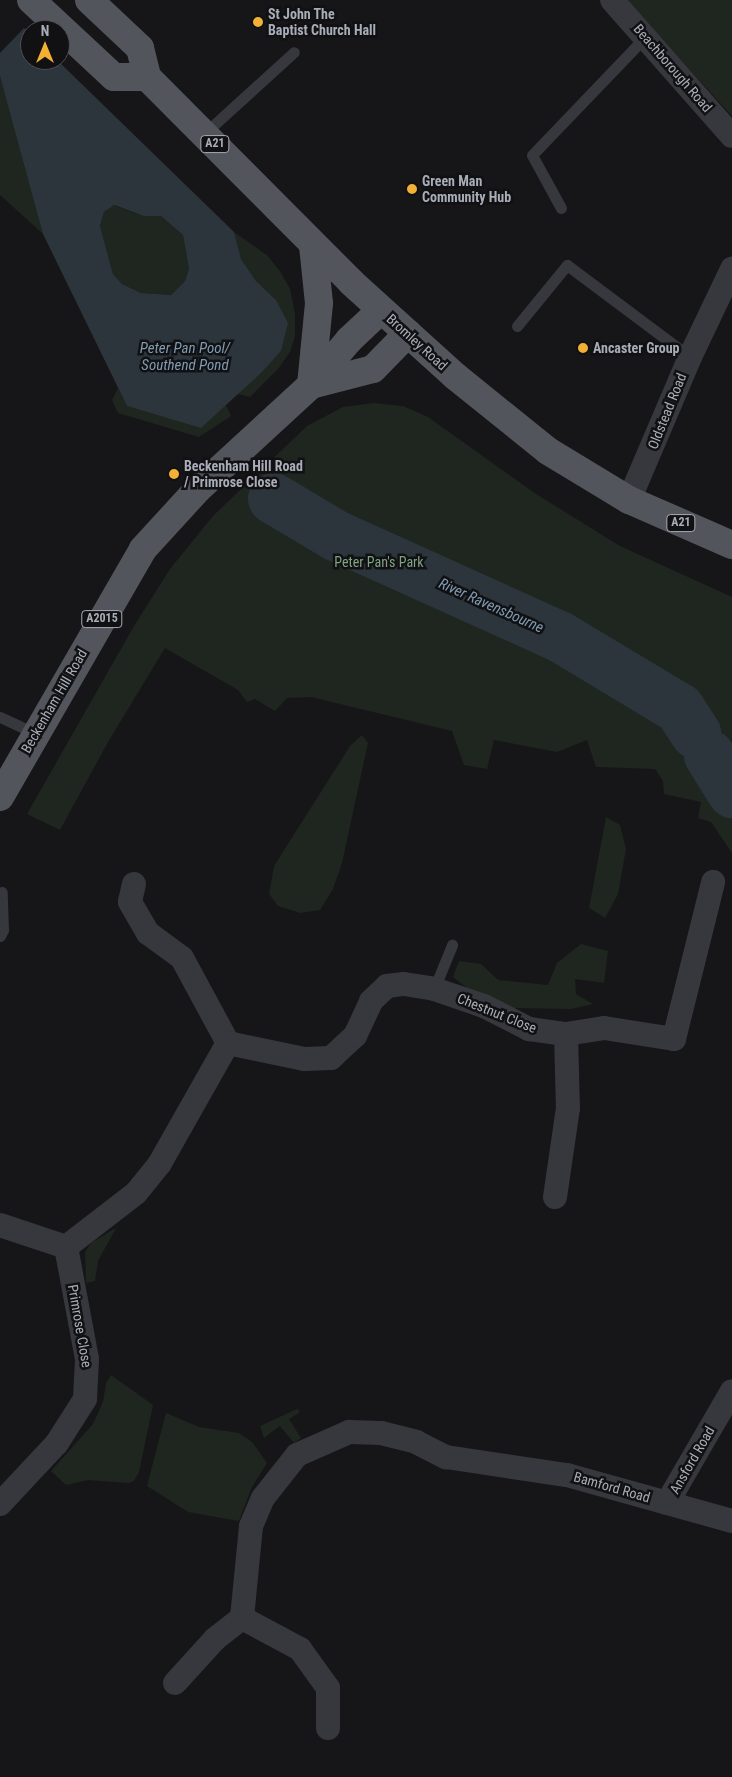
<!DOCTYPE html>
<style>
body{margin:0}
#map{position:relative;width:732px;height:1777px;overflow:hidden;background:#161618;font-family:"Roboto Condensed",sans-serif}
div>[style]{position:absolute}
.green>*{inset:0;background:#1e261f}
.water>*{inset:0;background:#2c353c}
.river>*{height:51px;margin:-25.5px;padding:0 25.5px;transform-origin:25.5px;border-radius:25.5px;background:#2c353c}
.service>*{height:11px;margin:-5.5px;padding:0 5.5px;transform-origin:5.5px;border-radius:5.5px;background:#37383d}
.minor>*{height:24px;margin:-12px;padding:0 12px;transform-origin:12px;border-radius:12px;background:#37383d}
.primary>*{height:28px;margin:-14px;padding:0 14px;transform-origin:14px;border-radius:14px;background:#53555c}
.dots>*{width:14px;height:14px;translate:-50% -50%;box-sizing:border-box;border:2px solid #111113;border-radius:50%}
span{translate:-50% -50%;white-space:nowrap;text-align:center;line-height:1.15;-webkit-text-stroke:5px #111113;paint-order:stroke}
.shield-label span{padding:1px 4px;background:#111113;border:1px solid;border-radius:4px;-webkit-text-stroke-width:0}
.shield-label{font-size:12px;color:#a8adb8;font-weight:700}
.poi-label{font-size:14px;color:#a8adb8;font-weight:700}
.left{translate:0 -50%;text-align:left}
.street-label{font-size:14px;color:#a8adb8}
.park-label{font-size:14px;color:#7fa381}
.water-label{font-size:15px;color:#7f9bb3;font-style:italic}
.north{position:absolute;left:20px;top:20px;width:50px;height:50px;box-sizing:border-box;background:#111113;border:1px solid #4d4f55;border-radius:50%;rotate:0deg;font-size:14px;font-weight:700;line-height:20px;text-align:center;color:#a8adb8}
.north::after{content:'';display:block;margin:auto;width:18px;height:22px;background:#f2b134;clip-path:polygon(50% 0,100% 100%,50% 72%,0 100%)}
</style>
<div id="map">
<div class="green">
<i style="clip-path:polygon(626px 0,732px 0,732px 116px)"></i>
<i style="clip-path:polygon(0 76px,19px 140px,43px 234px,0 195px)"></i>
<i style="clip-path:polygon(113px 205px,137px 214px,161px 216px,183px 235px,189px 269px,185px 281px,171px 295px,141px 293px,122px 284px,113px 274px,100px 226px,104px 212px)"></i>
<i style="clip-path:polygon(234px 232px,268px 256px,281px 273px,290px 289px,295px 314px,295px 336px,290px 352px,278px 369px,250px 397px,238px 394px,281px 351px,276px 300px,256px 281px,241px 259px)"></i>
<i style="clip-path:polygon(118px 388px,127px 406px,201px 427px,226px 405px,231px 416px,199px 437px,118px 413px,112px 400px)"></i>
<i style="clip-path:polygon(374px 403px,403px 406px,428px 417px,536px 494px,620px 546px,732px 597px,732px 853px,711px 822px,698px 818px,701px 802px,664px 794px,663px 781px,655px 769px,596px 767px,587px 740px,557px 752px,494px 740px,487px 769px,464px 765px,452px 731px,311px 697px,287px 698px,275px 711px,255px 699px,247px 702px,238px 690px,165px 648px,108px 742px,60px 830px,27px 814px,134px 626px,170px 569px,213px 516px,307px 426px,343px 407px)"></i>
<i style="clip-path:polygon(362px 735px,368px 743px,342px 863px,333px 889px,320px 910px,300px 913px,278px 906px,269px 894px,274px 866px,350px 746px)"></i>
<i style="clip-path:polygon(606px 817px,620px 825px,626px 849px,618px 894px,605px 918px,589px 908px)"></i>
<i style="clip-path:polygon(581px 944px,608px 951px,604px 983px,575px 979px,576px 994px,593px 1004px,571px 1009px,513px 1008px,475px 994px,453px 977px,459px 961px,481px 964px,498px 980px,548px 985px,557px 963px)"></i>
<i style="clip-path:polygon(116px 1228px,98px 1261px,95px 1281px,86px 1283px,85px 1252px,91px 1243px)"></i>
<i style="clip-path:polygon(111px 1375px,153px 1405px,139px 1472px,134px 1481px,128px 1483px,88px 1480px,66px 1485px,51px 1471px,93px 1424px,103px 1402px,106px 1383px)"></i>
<i style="clip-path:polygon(297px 1409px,300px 1412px,289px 1419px,301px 1438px,294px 1443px,280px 1426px,264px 1438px,260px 1426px)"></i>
<i style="clip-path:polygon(166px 1413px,199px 1427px,239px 1433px,252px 1442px,267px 1463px,252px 1487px,239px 1521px,188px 1512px,147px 1486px)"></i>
</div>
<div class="water">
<i style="clip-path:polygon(evenodd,24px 28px,30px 34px,30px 60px,57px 60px,234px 232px,241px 259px,256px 281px,276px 300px,288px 323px,281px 351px,261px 373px,201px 428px,127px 406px,43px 234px,0 76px,0 53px,24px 28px,114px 205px,144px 216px,161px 216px,183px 235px,189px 269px,185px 281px,171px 295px,141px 293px,122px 284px,113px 274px,100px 226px,104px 212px,114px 205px)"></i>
</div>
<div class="river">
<i style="left:273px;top:498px;width:72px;rotate:30.8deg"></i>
<i style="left:335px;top:535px;width:246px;rotate:24.3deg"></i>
<i style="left:559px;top:636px;width:140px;rotate:31deg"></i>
<i style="left:679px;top:708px;width:30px;rotate:57deg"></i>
<i style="left:709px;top:755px;width:44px;rotate:58.1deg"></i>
</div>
<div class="service">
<i style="left:205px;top:133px;width:120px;rotate:-42.3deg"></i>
<i style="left:561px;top:208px;width:60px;rotate:-118.7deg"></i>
<i style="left:532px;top:155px;width:165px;rotate:-46.2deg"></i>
<i style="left:517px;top:326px;width:79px;rotate:-50.7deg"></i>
<i style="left:567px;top:265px;width:154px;rotate:36.8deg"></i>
<i style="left:0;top:717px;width:38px;rotate:25deg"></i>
<i style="left:0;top:936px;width:7px;rotate:-63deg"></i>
<i style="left:3px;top:930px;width:38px;rotate:-92deg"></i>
<i style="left:434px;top:989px;width:48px;rotate:-67.8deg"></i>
</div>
<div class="minor">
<i style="left:612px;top:0;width:181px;rotate:48.6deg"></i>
<i style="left:629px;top:500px;width:155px;rotate:-66.9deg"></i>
<i style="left:690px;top:357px;width:98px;rotate:-64.5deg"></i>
<i style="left:134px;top:884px;width:18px;rotate:103deg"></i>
<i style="left:130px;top:902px;width:36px;rotate:60deg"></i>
<i style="left:148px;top:933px;width:42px;rotate:36.3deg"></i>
<i style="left:182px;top:958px;width:97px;rotate:61.6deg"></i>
<i style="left:566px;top:1034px;width:38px;rotate:-9deg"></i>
<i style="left:604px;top:1028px;width:71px;rotate:8.9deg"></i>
<i style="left:674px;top:1039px;width:162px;rotate:-76deg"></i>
<i style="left:0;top:1225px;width:70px;rotate:18.4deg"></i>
<i style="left:66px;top:1247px;width:88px;rotate:-37.6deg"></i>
<i style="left:136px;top:1193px;width:38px;rotate:-51deg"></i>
<i style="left:160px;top:1163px;width:138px;rotate:-60.5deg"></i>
<i style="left:228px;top:1043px;width:78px;rotate:11.9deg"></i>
<i style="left:304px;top:1059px;width:27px;rotate:-2deg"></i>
<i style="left:331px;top:1058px;width:33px;rotate:-43deg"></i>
<i style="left:355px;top:1036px;width:38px;rotate:-65deg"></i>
<i style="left:371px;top:1001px;width:22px;rotate:-43deg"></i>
<i style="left:387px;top:986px;width:17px;rotate:-7deg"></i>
<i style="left:404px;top:984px;width:30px;rotate:9deg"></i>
<i style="left:434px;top:989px;width:53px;rotate:18.8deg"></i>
<i style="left:484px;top:1006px;width:51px;rotate:27.1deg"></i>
<i style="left:529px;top:1029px;width:37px;rotate:8deg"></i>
<i style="left:566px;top:1034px;width:74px;rotate:88.5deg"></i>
<i style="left:568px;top:1108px;width:90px;rotate:98.3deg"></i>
<i style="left:667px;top:1503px;width:129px;rotate:-59.9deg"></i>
<i style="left:0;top:1504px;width:83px;rotate:-46.9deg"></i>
<i style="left:57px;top:1443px;width:52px;rotate:-57.5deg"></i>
<i style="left:85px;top:1399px;width:40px;rotate:-87.1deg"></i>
<i style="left:87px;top:1359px;width:114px;rotate:-100.6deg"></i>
<i style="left:242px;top:1618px;width:66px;rotate:28.1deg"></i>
<i style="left:300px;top:1649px;width:48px;rotate:54.3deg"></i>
<i style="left:328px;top:1688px;width:40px;rotate:90deg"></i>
<i style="left:175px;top:1683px;width:59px;rotate:-47.7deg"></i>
<i style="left:215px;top:1639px;width:34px;rotate:-38deg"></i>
<i style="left:242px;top:1618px;width:92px;rotate:-84.4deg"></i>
<i style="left:251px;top:1526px;width:30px;rotate:-67deg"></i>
<i style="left:263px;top:1498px;width:55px;rotate:-51.7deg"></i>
<i style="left:297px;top:1455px;width:57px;rotate:-23.9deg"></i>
<i style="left:349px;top:1432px;width:32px;rotate:2deg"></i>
<i style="left:381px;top:1433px;width:36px;rotate:14deg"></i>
<i style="left:416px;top:1442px;width:34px;rotate:27deg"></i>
<i style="left:446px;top:1457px;width:122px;rotate:8.5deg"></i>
<i style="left:567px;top:1475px;width:171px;rotate:15.6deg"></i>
</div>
<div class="primary">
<i style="left:31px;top:0;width:113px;rotate:42.9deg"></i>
<i style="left:114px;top:77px;width:33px"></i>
<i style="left:89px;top:0;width:70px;rotate:43.3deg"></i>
<i style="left:140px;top:48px;width:30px;rotate:76deg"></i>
<i style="left:147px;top:77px;width:289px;rotate:45.1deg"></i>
<i style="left:351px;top:282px;width:140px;rotate:42.1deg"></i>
<i style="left:455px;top:376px;width:119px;rotate:38.9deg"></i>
<i style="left:548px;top:451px;width:95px;rotate:31.2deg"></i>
<i style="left:629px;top:500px;width:112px;rotate:23.6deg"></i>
<i style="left:311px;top:385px;width:82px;rotate:-84.4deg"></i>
<i style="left:319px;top:303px;width:57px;rotate:-96deg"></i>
<i style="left:311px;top:385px;width:64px;rotate:-14.5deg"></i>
<i style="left:373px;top:369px;width:50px;rotate:-45.8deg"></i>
<i style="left:0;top:797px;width:286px;rotate:-60deg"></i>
<i style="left:143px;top:549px;width:81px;rotate:-47.5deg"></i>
<i style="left:198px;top:489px;width:154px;rotate:-42.6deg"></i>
<i style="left:311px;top:385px;width:59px;rotate:-49.8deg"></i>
<i style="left:349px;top:340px;width:44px;rotate:-43.2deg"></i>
</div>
<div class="dots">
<i style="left:258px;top:22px;background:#f2b134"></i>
<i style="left:412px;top:189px;background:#f2b134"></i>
<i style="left:583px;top:348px;background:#f2b134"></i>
<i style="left:174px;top:474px;background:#f2b134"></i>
</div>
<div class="shield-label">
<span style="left:215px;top:144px">A21</span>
<span style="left:681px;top:523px">A21</span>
<span style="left:102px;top:619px">A2015</span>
</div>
<div class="poi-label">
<span class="left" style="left:268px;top:22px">St John The<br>Baptist Church Hall</span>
<span class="left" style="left:422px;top:189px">Green Man<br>Community Hub</span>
<span class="left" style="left:593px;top:348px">Ancaster Group</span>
<span class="left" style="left:184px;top:474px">Beckenham Hill Road<br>/ Primrose Close</span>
</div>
<div class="street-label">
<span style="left:673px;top:68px;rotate:49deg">Beachborough Road</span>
<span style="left:417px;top:342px;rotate:42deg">Bromley Road</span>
<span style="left:667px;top:411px;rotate:-68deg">Oldstead Road</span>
<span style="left:54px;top:701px;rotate:-60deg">Beckenham Hill Road</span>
<span style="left:497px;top:1013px;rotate:22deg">Chestnut Close</span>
<span style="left:80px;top:1326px;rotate:80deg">Primrose Close</span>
<span style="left:692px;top:1460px;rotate:-60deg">Ansford Road</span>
<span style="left:612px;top:1487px;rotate:16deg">Bamford Road</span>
</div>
<div class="park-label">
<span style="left:379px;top:562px">Peter Pan's Park</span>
</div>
<div class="water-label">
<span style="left:185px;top:357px">Peter Pan Pool/<br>Southend Pond</span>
<span style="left:491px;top:606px;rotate:24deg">River Ravensbourne</span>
</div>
<div class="north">N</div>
</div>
